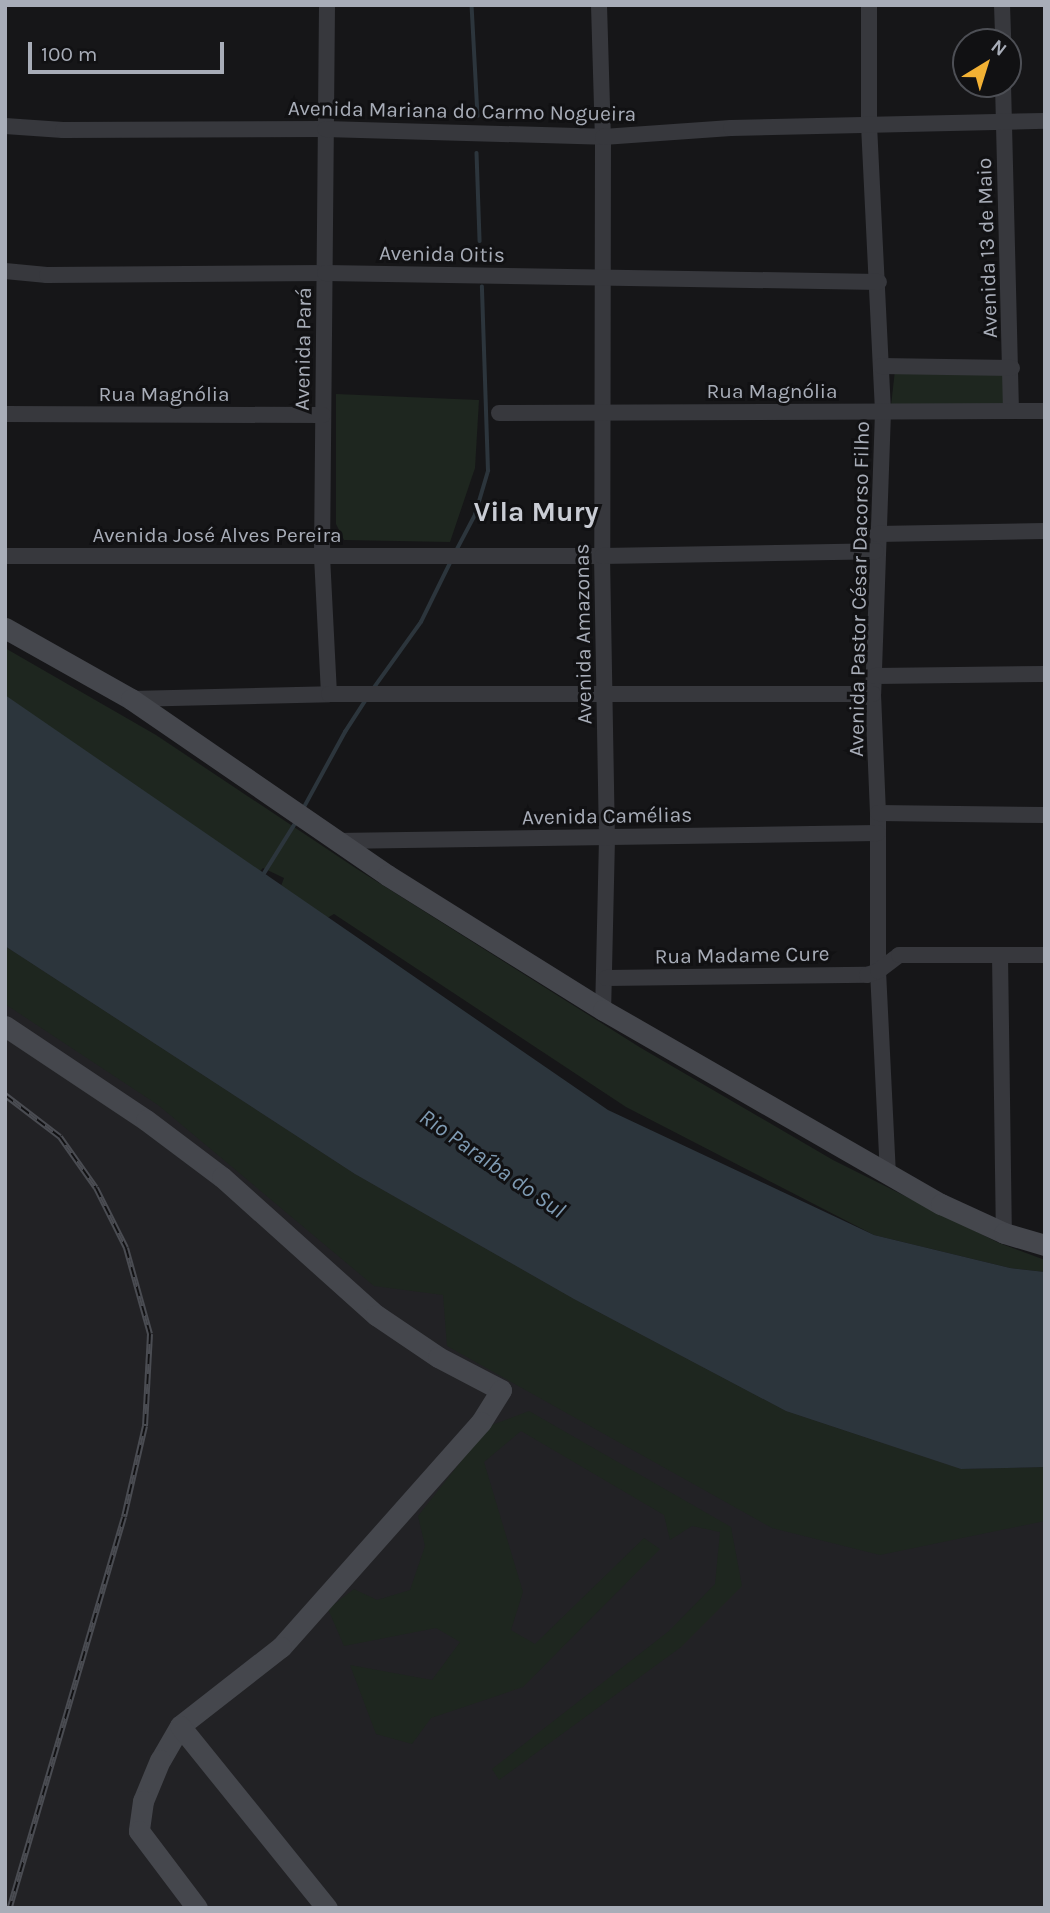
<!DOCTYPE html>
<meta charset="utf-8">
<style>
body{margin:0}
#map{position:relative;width:1050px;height:1913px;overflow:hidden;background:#161618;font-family:Karla,sans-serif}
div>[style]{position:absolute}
.built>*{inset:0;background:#222225}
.green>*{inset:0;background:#1e261f}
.water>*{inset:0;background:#2c353c}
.stream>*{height:3.5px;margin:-1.75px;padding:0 1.75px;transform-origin:1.75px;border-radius:1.75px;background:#2c353c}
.street>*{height:16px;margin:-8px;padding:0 8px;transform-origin:8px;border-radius:8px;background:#37383d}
.secondary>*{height:21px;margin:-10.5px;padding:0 10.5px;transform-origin:10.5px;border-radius:10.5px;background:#45474d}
.rail>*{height:6px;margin-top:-3px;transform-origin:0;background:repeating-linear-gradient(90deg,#111113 0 10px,#4a4c52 0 20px);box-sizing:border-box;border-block:2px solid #4a4c52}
span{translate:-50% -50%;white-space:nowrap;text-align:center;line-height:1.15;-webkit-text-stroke:6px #111113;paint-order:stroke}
.street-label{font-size:21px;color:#a8adb8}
.water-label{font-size:23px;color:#7f9bb3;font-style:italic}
.district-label{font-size:28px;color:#c9ccd4;font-weight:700}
.frame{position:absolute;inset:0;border:7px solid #a8adb8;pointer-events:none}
.north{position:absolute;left:952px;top:28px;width:70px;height:70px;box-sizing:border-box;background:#111113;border:2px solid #4d4f55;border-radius:50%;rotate:38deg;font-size:19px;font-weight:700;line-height:28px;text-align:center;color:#a8adb8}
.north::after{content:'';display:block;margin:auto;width:24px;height:32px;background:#f2b134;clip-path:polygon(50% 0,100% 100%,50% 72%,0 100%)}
.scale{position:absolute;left:28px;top:42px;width:196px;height:32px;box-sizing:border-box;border:4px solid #a8adb8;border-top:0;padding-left:9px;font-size:21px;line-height:24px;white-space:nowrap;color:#a8adb8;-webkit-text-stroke:5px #111113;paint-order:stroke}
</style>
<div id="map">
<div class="built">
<i style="clip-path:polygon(5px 946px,961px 1469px,1045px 1467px,1045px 1908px,5px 1908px)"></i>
</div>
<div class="green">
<i style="clip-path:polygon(895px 370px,1004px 373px,1003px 405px,891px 406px)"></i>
<i style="clip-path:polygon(336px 394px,479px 400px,475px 468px,450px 542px,344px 540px,336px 524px)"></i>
<i style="clip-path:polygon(5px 648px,156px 735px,357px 869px,641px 1048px,833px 1160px,999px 1243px,1045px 1260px,1045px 1272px,1010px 1268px,874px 1235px,626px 1107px,334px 914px,301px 933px,270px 915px,284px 878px,263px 868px,243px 889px,5px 697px)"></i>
<i style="clip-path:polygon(5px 946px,355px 1174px,574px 1299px,786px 1411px,961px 1469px,1045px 1467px,1045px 1521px,880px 1555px,772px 1528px,447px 1346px,443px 1295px,374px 1286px,158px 1105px,5px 1004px)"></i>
<i style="clip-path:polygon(529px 1411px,731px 1527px,742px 1586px,681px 1647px,499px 1780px,492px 1769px,669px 1631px,715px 1584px,720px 1532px,692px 1526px,670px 1540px,664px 1515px,521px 1431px,484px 1462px,523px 1592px,511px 1630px,535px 1644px,644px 1538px,660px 1549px,523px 1687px,431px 1718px,412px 1744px,376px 1734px,350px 1665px,432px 1680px,460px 1642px,436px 1628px,344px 1646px,328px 1609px,354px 1589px,377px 1600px,410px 1590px,425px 1546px,418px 1516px,489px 1426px)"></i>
</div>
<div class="water">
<i style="clip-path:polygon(5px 695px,608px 1110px,874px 1235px,1010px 1268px,1045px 1272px,1045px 1467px,961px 1469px,786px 1411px,574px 1299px,355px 1174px,5px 946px)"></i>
</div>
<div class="stream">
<i style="left:472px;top:5px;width:111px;rotate:86.9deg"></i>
<i style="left:477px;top:153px;width:88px;rotate:88deg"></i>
<i style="left:456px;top:551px;width:41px;rotate:-62.2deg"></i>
<i style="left:475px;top:515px;width:46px;rotate:-73.5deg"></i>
<i style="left:488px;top:471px;width:184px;rotate:-91.9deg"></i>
<i style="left:373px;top:689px;width:82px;rotate:-54.4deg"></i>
<i style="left:421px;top:622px;width:68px;rotate:-63.8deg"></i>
<i style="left:303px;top:809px;width:88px;rotate:-61.4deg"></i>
<i style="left:345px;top:732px;width:40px;rotate:-57.1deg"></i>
<i style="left:263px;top:875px;width:62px;rotate:-58.1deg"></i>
</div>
<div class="street">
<i style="left:327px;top:5px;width:551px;rotate:90.52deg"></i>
<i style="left:322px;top:556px;width:138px;rotate:87.1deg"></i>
<i style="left:599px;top:5px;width:132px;rotate:88.3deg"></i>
<i style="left:603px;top:137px;width:419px;rotate:90.1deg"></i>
<i style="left:602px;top:556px;width:282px;rotate:89deg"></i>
<i style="left:607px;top:838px;width:172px;rotate:91.3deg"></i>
<i style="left:869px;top:5px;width:120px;rotate:90deg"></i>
<i style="left:869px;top:125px;width:287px;rotate:87.2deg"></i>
<i style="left:883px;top:412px;width:282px;rotate:92deg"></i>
<i style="left:873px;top:694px;width:119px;rotate:87.6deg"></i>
<i style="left:878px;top:813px;width:158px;rotate:90deg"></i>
<i style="left:878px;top:971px;width:202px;rotate:87.2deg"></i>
<i style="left:1002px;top:5px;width:37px;rotate:88deg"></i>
<i style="left:1003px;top:84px;width:326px;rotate:88.6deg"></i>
<i style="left:5px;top:126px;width:58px;rotate:3.9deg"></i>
<i style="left:63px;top:130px;width:262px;rotate:-0.2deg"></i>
<i style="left:325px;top:129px;width:278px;rotate:1.6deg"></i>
<i style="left:603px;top:137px;width:128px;rotate:-4deg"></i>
<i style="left:731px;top:128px;width:314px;rotate:-1.3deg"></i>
<i style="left:5px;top:271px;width:42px;rotate:5.4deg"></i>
<i style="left:47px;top:275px;width:278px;rotate:-0.4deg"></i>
<i style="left:325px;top:273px;width:554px;rotate:0.93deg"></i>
<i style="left:881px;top:366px;width:131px;rotate:0.9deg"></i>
<i style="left:499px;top:413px;width:546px;rotate:-0.21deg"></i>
<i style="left:5px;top:414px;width:318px;rotate:0.2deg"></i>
<i style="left:877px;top:534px;width:168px;rotate:-1deg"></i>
<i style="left:5px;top:556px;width:597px"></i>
<i style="left:602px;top:556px;width:274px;rotate:-1deg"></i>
<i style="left:875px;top:676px;width:170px;rotate:-0.7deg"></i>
<i style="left:131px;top:699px;width:198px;rotate:-1.4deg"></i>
<i style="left:329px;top:694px;width:544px"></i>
<i style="left:878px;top:813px;width:167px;rotate:0.7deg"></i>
<i style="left:336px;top:841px;width:542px;rotate:-0.85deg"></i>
<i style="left:1000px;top:955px;width:278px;rotate:89.2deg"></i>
<i style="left:606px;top:978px;width:261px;rotate:-0.7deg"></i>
<i style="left:867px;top:975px;width:12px;rotate:-20deg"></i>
<i style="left:878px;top:971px;width:26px;rotate:-37deg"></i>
<i style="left:899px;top:955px;width:146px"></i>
</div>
<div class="secondary">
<i style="left:5px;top:628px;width:145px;rotate:29.4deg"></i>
<i style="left:131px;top:699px;width:311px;rotate:34.5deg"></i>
<i style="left:387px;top:875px;width:255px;rotate:32deg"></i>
<i style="left:603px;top:1010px;width:390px;rotate:29.9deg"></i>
<i style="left:941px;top:1204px;width:69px;rotate:24.7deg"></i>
<i style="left:1004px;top:1233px;width:43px;rotate:16.3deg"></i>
<i style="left:5px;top:1026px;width:169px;rotate:33.7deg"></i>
<i style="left:146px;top:1120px;width:95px;rotate:36.9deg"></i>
<i style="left:222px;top:1177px;width:207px;rotate:41.9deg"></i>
<i style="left:376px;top:1315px;width:75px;rotate:34.1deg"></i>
<i style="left:438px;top:1357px;width:71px;rotate:27.6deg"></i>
<i style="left:501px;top:1390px;width:38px;rotate:122deg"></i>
<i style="left:481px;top:1422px;width:301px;rotate:131.6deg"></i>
<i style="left:281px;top:1647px;width:128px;rotate:142deg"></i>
<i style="left:180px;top:1726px;width:39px;rotate:120deg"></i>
<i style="left:160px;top:1760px;width:44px;rotate:112.5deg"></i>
<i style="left:143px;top:1801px;width:30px;rotate:98deg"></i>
<i style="left:139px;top:1831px;width:96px;rotate:53deg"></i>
<i style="left:180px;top:1726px;width:234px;rotate:51.1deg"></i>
</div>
<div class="rail">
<i style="left:5px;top:1095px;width:69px;rotate:37.4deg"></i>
<i style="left:60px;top:1137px;width:62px;rotate:54.8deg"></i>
<i style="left:96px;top:1188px;width:67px;rotate:63.4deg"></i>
<i style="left:126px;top:1248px;width:89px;rotate:74.4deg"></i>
<i style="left:150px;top:1334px;width:92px;rotate:93.1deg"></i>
<i style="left:145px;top:1426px;width:93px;rotate:103deg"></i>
<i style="left:124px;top:1517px;width:407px;rotate:106.3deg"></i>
</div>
<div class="street-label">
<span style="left:462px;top:111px;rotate:1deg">Avenida Mariana do Carmo Nogueira</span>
<span style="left:987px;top:248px;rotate:-92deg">Avenida 13 de Maio</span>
<span style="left:442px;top:254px;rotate:1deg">Avenida Oitis</span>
<span style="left:303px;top:349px;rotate:-89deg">Avenida Pará</span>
<span style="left:772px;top:391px">Rua Magnólia</span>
<span style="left:164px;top:394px">Rua Magnólia</span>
<span style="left:217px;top:535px">Avenida José Alves Pereira</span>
<span style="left:859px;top:589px;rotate:-89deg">Avenida Pastor César Dacorso Filho</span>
<span style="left:583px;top:634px;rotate:-91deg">Avenida Amazonas</span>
<span style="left:607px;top:816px;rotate:-1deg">Avenida Camélias</span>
<span style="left:742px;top:955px;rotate:-1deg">Rua Madame Cure</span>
</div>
<div class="water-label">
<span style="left:492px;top:1164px;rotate:35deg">Rio Paraíba do Sul</span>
</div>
<div class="district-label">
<span style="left:536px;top:512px">Vila Mury</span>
</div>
<div class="frame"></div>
<div class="north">N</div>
<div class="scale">100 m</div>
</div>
